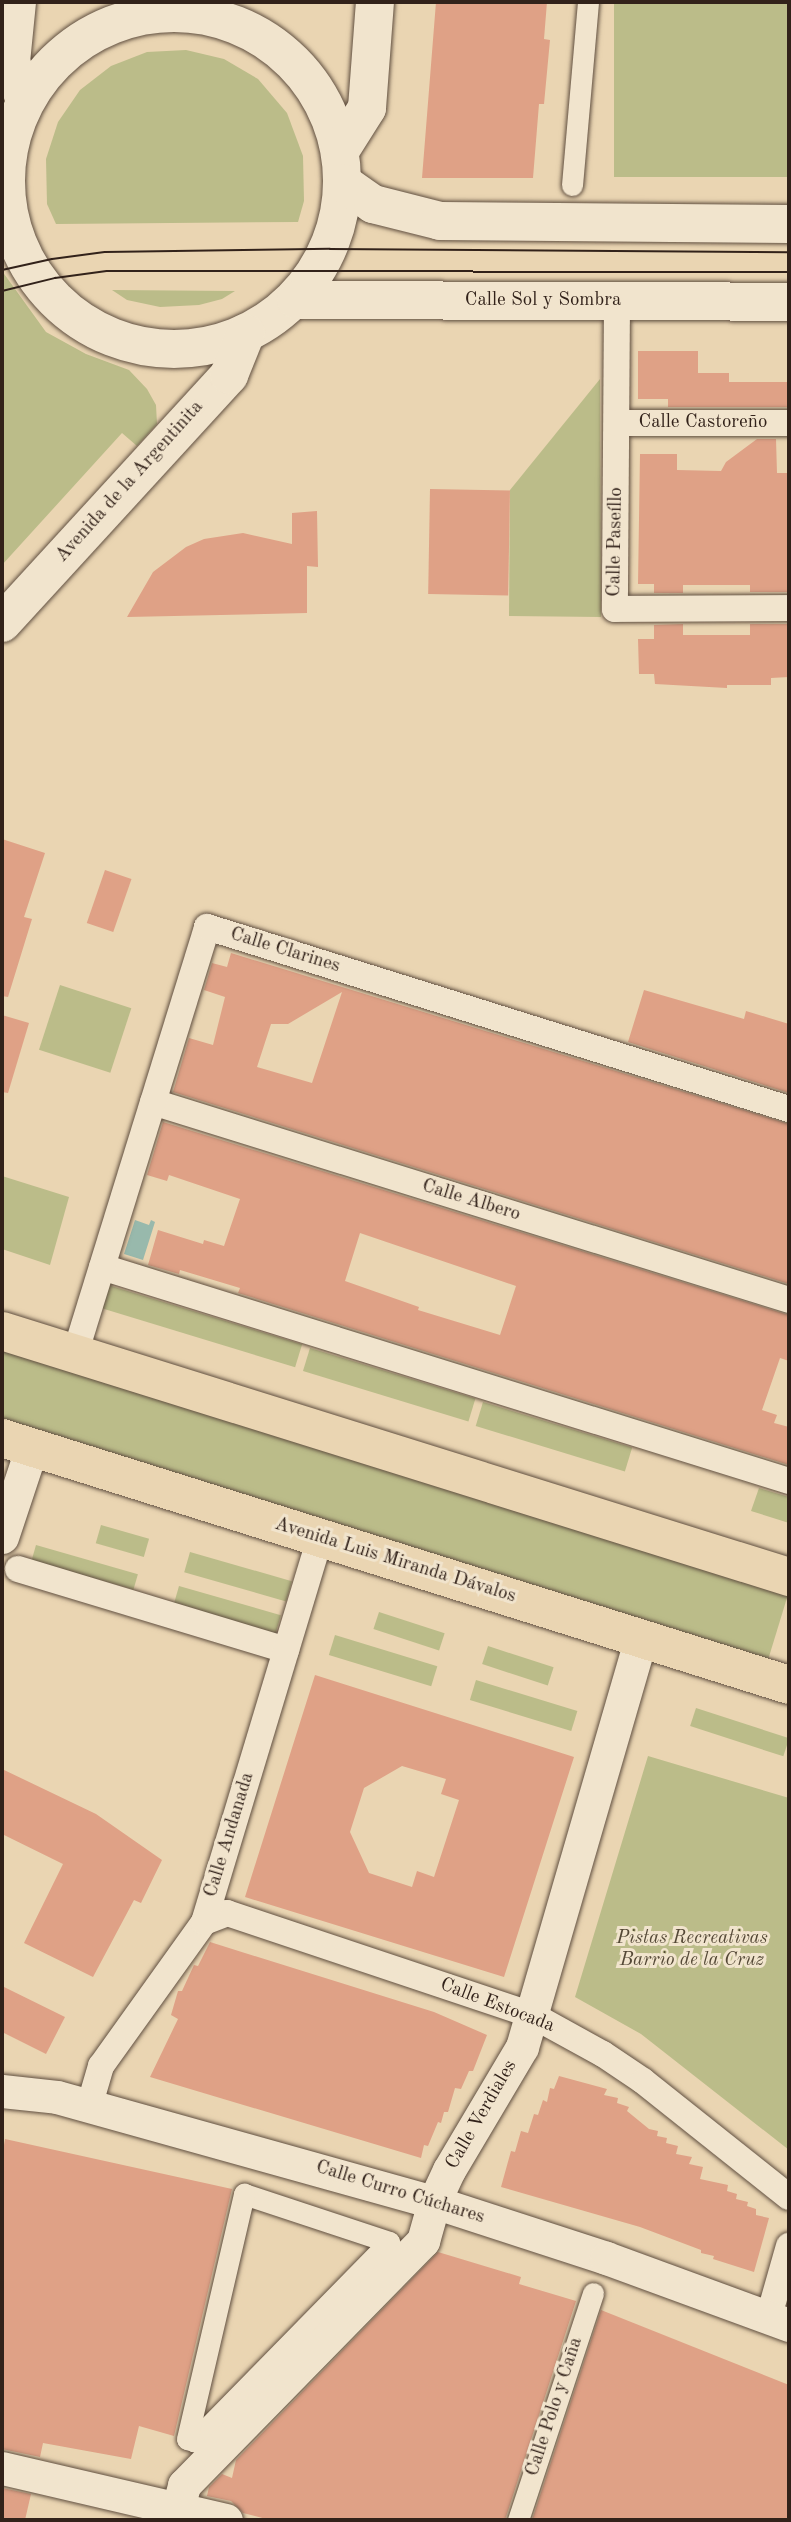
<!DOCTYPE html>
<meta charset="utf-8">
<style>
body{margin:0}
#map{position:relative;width:791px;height:2522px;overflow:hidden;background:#ead5b2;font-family:"Old Standard TT",serif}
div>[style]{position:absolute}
.green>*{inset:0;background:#bbbc89;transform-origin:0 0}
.water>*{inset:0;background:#98b9ac}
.building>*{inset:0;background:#dfa186;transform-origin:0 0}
.roads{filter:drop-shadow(0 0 2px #604f40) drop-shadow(0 0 2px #604f40)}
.pedestrian>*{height:21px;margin:-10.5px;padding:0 10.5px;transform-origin:10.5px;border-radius:10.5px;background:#f1e4cd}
.minor>*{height:26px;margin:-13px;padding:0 13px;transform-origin:13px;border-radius:13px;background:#f1e4cd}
.tertiary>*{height:33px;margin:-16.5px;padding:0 16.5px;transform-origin:16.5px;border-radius:16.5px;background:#f1e4cd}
.secondary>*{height:38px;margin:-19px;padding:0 19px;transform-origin:19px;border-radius:19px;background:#f1e4cd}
.secondary>.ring{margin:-19px;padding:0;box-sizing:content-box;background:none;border:38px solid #f1e4cd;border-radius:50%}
.primary>*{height:38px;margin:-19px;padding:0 19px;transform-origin:19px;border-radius:19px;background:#ead5b2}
.tram>*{height:2px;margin:-1px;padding:0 1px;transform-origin:1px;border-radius:1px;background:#32221a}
span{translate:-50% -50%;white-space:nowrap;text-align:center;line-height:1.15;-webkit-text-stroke:6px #f1e4cd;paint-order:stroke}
.street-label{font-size:19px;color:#32221a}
.park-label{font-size:19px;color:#544836;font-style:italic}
.frame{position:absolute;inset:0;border:4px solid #32221a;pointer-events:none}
</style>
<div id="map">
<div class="green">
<i style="left:614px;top:2px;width:175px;height:175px"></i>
<i style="clip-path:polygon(186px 50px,224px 59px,258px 79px,287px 113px,303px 156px,304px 201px,298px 222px,56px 224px,47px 204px,46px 159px,58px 122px,80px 90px,111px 66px,147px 52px)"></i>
<i style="clip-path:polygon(2px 271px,46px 332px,86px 354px,129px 370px,147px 389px,156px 405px,157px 424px,137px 446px,122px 433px,2px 565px)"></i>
<i style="clip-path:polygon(112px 290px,235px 291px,222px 299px,199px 305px,160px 307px,127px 300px)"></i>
<i style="clip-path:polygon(600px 379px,601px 617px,509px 616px,510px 490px)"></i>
<i style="left:60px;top:985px;width:75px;height:68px;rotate:18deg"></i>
<i style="clip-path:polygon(2px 1176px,69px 1197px,50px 1265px,2px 1249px)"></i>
<i style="left:108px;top:1285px;width:203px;height:24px;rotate:17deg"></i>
<i style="left:2px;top:1347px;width:824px;height:75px;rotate:17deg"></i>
<i style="left:310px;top:1348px;width:173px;height:24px;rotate:17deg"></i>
<i style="left:483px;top:1402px;width:156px;height:25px;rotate:17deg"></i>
<i style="clip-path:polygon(759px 1488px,789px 1497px,789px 1523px,751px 1511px)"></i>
<i style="left:101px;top:1525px;width:50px;height:19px;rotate:16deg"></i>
<i style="left:36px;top:1545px;width:106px;height:16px;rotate:16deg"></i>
<i style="left:190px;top:1552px;width:106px;height:21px;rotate:16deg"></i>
<i style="left:179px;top:1586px;width:106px;height:22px;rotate:16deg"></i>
<i style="left:379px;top:1612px;width:69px;height:18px;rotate:18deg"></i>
<i style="left:335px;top:1635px;width:107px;height:21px;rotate:17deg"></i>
<i style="left:488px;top:1646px;width:69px;height:19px;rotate:18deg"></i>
<i style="left:476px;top:1680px;width:106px;height:21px;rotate:17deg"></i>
<i style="left:696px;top:1708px;width:98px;height:19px;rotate:18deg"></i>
<i style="clip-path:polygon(648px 1756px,789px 1798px,789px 2150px,641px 2034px,575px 1997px)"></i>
</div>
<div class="water">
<i style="clip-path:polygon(135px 1220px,149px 1225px,151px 1220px,155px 1222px,143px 1260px,124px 1254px)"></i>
</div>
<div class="building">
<i style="clip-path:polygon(436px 2px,547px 2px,544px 39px,550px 40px,544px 104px,539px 104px,533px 178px,422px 178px)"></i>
<i style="clip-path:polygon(638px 351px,698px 351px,698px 373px,729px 373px,729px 382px,789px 382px,789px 407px,668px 407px,668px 399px,638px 399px)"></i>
<i style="clip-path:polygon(757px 439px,776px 439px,777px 473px,789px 473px,789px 592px,750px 592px,750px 585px,683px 585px,683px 593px,654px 593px,654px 584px,638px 584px,640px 454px,677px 454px,677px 470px,721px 471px,726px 462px)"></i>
<i style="left:430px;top:489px;width:80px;height:105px;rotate:1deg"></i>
<i style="clip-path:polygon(317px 511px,318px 567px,307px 566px,307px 613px,127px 617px,153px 572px,186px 547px,204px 539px,243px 533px,292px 544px,292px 513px)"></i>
<i style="clip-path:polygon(683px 624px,683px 635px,750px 635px,750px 624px,789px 624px,789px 677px,771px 678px,771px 685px,727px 685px,727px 688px,655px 684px,654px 674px,639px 674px,638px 639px,654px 639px,654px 625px)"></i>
<i style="clip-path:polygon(2px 839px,45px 853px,24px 917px,32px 919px,8px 997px,2px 996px)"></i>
<i style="left:105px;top:870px;width:28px;height:56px;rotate:19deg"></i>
<i style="clip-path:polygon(evenodd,231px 953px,789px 1124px,789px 1284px,173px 1092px,189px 1038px,213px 1045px,225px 997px,204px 990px,212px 963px,227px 967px,231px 953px,342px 992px,312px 1083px,257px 1067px,271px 1024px,288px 1024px,342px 992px)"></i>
<i style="clip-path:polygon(644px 990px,744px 1019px,746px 1011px,789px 1024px,789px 1093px,628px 1042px)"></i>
<i style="clip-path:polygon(2px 1015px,29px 1023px,8px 1093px,2px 1092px)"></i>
<i style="clip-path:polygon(evenodd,163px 1122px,789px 1315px,789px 1361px,780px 1358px,762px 1410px,777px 1415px,774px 1423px,789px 1427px,789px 1465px,238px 1293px,240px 1288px,180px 1270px,179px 1274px,148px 1265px,158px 1230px,203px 1244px,204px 1240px,224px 1246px,240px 1199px,169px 1175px,167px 1181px,147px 1175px,163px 1122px,360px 1233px,516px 1286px,500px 1335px,418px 1310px,419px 1307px,345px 1281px,360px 1233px)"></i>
<i style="clip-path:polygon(evenodd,315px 1675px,574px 1757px,504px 1977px,245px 1897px,315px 1675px,402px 1766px,446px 1779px,441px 1794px,459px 1800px,434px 1877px,417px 1871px,412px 1887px,369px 1873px,350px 1832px,364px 1788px,402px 1766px)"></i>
<i style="clip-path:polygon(2px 1769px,96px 1814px,162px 1860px,141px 1903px,134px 1900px,93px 1977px,24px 1943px,63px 1864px,2px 1834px)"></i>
<i style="clip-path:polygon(210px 1942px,434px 2012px,487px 2035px,473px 2071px,469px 2071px,461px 2089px,455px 2088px,448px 2112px,444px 2112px,441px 2123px,438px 2122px,428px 2146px,424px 2145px,421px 2158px,150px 2077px,178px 2019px,171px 2015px,178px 1991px,182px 1991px,194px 1965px,198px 1966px)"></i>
<i style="clip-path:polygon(2px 1986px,65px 2017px,46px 2054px,2px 2032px)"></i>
<i style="clip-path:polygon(559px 2076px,607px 2089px,604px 2095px,618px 2098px,617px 2103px,629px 2107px,627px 2111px,649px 2129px,658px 2131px,657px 2136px,667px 2138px,666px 2143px,678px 2146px,676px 2154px,692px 2157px,689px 2164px,703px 2167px,700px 2179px,728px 2185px,727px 2191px,737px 2194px,736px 2199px,748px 2202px,747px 2206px,756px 2209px,756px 2215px,769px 2218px,754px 2272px,713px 2259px,714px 2256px,701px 2253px,701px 2250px,640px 2227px,501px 2187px,511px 2151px,515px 2152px,521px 2131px,528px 2133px,534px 2114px,538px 2115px,543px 2100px,547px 2102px,550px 2088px,554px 2089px)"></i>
<i style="clip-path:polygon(5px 2139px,232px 2189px,174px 2436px,139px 2426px,131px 2459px,43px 2443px,40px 2457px,2px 2449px,2px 2157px)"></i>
<i style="clip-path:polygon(438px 2252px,521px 2277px,519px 2284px,576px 2301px,505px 2520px,270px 2520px,243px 2513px,231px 2501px,207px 2496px,209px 2487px,222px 2474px,232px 2478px,236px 2460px)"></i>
<i style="clip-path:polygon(601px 2310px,789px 2385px,789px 2520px,532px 2520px)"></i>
<i style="clip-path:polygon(2px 2488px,31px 2494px,25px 2520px,2px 2520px)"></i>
</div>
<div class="roads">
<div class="pedestrian">
<i style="left:572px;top:185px;width:184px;rotate:-85deg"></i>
<i style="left:244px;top:2194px;width:153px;rotate:18.3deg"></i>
<i style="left:389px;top:2242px;width:279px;rotate:134.4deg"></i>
<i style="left:194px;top:2441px;width:7px;rotate:-164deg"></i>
<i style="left:187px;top:2439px;width:252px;rotate:-76.9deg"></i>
<i style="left:518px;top:2520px;width:239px;rotate:-71.7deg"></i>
</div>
<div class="minor">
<i style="left:617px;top:302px;width:307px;rotate:90.4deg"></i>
<i style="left:615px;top:609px;width:174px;rotate:-0.3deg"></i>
<i style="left:617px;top:423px;width:172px"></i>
<i style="left:153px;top:1102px;width:666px;rotate:17.29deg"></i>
<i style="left:102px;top:1267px;width:720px;rotate:17.3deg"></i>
<i style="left:75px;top:1354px;width:447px;rotate:-72.8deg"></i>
<i style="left:207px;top:927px;width:610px;rotate:17.37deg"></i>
<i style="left:18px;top:1569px;width:280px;rotate:16.8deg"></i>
<i style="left:204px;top:1922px;width:25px;rotate:-21deg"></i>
<i style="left:227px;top:1913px;width:322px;rotate:18.5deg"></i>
<i style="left:532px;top:2015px;width:81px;rotate:28.8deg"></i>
<i style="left:603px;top:2054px;width:48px;rotate:34deg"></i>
<i style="left:643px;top:2081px;width:186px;rotate:38.5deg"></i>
<i style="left:89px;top:2107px;width:43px;rotate:-73.7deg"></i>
<i style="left:101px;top:2066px;width:177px;rotate:-54.4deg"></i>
<i style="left:204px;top:1922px;width:401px;rotate:-73.2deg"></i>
<i style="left:769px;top:2316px;width:73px;rotate:-74.1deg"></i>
</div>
<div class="tertiary">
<i style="left:2px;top:1537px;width:95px;rotate:-71.6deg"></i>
<i style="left:2px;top:2091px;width:55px;rotate:6.2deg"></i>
<i style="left:57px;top:2097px;width:391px;rotate:15.6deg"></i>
<i style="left:434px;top:2202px;width:181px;rotate:18deg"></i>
<i style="left:606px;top:2258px;width:195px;rotate:20.1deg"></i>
<i style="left:2px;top:2468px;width:230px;rotate:13.1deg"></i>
<i style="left:178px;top:2508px;width:24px;rotate:-75deg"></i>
<i style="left:184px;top:2485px;width:342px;rotate:-45.6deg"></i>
<i style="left:423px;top:2241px;width:41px;rotate:-74.2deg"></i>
<i style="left:434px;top:2202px;width:35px;rotate:-65deg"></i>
<i style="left:449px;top:2170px;width:143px;rotate:-59.3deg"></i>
<i style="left:522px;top:2047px;width:426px;rotate:-73.8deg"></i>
</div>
<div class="secondary">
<i style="left:17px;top:2px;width:60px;rotate:95.7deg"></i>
<i style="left:11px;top:62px;width:38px;rotate:70deg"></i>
<i class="ring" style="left:6px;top:13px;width:298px;height:298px"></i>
<i style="left:340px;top:151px;width:51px;rotate:-57.9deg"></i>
<i style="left:367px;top:108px;width:106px;rotate:-85.7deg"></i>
<i style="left:343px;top:183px;width:37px;rotate:35deg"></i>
<i style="left:373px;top:204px;width:69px;rotate:14.2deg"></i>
<i style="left:440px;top:221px;width:349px;rotate:0.5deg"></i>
<i style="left:296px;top:300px;width:493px;rotate:0.2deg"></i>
<i style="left:2px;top:623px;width:336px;rotate:-47.5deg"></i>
<i style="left:229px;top:375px;width:45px;rotate:-68deg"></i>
</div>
<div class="primary">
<i style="left:2px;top:1331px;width:825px;rotate:17.36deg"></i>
<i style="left:2px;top:1438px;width:825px;rotate:17.42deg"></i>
</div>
</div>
<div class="tram">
<i style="left:2px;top:270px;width:51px;rotate:-12.4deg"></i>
<i style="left:52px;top:259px;width:53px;rotate:-7.5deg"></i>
<i style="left:105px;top:252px;width:225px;rotate:-0.8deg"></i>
<i style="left:330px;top:249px;width:459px;rotate:0.4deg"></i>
<i style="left:2px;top:291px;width:55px;rotate:-13.8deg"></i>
<i style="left:55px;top:278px;width:52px;rotate:-7.7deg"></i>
<i style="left:107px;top:271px;width:682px;rotate:0.08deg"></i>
</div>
<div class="street-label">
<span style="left:543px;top:301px">Calle Sol y Sombra</span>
<span style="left:703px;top:423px">Calle Castoreño</span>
<span style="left:130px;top:482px;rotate:-48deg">Avenida de la Argentinita</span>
<span style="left:616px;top:542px;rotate:-89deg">Calle Paseíllo</span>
<span style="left:285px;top:951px;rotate:17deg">Calle Clarines</span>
<span style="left:471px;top:1201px;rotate:17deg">Calle Albero</span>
<span style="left:395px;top:1561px;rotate:17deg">Avenida Luis Miranda Dávalos</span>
<span style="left:230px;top:1835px;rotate:-73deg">Calle Andanada</span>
<span style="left:497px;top:2006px;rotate:21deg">Calle Estocada</span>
<span style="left:482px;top:2115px;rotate:-60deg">Calle Verdiales</span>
<span style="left:400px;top:2193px;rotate:17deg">Calle Curro Cúchares</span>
<span style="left:555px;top:2407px;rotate:-72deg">Calle Polo y Caña</span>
</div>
<div class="park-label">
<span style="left:692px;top:1950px">Pistas Recreativas<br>Barrio de la Cruz</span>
</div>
<div class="frame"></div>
</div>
